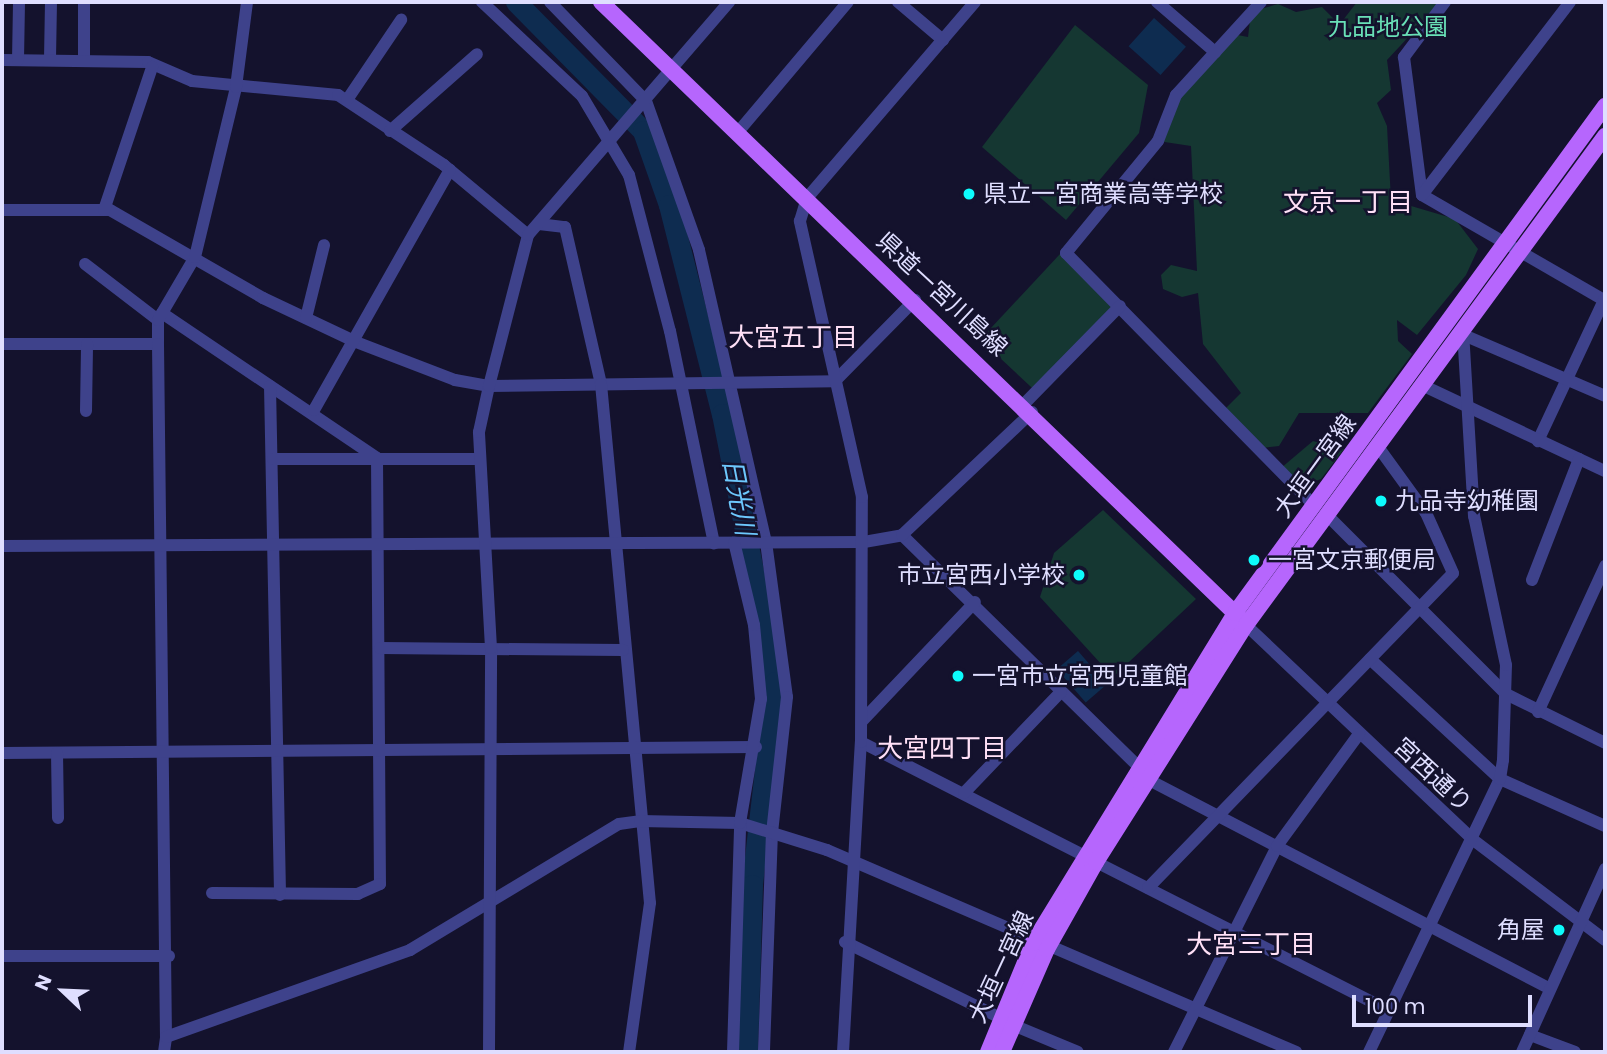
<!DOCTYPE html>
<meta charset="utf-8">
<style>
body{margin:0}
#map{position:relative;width:1607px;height:1054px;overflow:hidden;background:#14122d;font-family:Poppins,"Noto Sans JP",sans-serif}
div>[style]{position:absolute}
.green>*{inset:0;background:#153732;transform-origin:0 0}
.water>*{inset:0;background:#0e2c50;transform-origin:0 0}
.river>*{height:21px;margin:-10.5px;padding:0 10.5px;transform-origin:10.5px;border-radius:10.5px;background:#0e2c50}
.minor>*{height:12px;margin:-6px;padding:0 6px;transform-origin:6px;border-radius:6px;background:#3e428b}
.major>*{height:16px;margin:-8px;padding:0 8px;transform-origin:8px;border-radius:8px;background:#b666fd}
.dots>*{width:19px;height:19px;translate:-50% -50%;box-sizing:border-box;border:4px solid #14122d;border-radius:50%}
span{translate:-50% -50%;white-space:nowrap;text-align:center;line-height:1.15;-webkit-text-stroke:5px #14122d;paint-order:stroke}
.park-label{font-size:24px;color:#69e0b7}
.poi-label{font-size:24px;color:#dfdeff}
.left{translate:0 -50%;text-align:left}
.right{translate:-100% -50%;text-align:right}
.street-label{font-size:24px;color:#dfdeff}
.neighbourhood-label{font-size:26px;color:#ffe0f6}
.water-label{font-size:26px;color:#6dc8fd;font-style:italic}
.frame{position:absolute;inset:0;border:4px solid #dfdeff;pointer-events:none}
.north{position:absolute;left:28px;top:956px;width:70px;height:70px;-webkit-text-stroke:5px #14122d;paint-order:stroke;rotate:293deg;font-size:19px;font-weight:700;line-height:28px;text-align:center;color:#dfdeff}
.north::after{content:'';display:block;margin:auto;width:24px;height:32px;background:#dfdeff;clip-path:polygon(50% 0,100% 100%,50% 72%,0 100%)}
.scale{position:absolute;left:1352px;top:995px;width:180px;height:32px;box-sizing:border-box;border:4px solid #dfdeff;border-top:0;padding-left:9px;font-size:21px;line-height:24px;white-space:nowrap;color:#dfdeff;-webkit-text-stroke:5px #14122d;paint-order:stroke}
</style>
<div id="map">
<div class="green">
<i style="clip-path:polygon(1357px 2px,1441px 2px,1387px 60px,1391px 90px,1377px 103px,1387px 126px,1391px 200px,1455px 219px,1478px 249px,1466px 275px,1417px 335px,1397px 320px,1398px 341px,1412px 354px,1368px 413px,1299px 413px,1279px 446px,1262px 448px,1224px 410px,1241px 393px,1203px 344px,1198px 293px,1182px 297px,1163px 289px,1161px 275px,1171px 265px,1197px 271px,1191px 146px,1158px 141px,1169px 106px,1232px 34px,1248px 37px,1251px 12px,1278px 4px,1296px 12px,1322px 7px,1337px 22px,1336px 37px,1359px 39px,1340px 24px)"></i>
<i style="clip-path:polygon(1075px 25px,1148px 85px,1139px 133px,1066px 220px,982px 147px)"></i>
<i style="left:1060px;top:254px;width:78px;height:117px;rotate:43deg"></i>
<i style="clip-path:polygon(1313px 441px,1344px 449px,1321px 479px,1300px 487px,1281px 468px)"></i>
<i style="clip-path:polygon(1103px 510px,1196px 599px,1113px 677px,1040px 597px,1054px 553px)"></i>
</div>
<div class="water">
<i style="left:1154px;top:18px;width:43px;height:38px;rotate:42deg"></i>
<i style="left:1078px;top:651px;width:44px;height:28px;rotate:49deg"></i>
</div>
<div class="river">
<i style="left:516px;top:2px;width:181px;rotate:45.4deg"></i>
<i style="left:643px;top:131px;width:78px;rotate:70.6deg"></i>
<i style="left:669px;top:205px;width:216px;rotate:75.8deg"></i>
<i style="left:722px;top:414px;width:273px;rotate:78.8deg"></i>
<i style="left:775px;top:682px;width:204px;rotate:96.5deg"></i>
<i style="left:752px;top:885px;width:167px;rotate:91.7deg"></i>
</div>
<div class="minor">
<i style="left:482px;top:2px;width:137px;rotate:43.2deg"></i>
<i style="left:582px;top:96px;width:92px;rotate:59.3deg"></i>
<i style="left:629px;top:175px;width:161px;rotate:75.3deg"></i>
<i style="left:670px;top:331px;width:217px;rotate:78.3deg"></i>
<i style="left:550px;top:2px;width:138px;rotate:45.9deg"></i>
<i style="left:646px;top:101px;width:158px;rotate:70.4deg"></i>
<i style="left:699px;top:250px;width:300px;rotate:77.1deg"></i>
<i style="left:766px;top:542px;width:156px;rotate:82.3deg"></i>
<i style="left:787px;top:697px;width:136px;rotate:96.3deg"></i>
<i style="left:772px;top:832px;width:220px;rotate:92.1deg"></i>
<i style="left:898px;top:2px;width:59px;rotate:40.2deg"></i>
<i style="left:1157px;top:2px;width:77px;rotate:40.8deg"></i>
<i style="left:1261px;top:2px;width:126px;rotate:132.4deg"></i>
<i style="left:1176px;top:95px;width:49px;rotate:111.4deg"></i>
<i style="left:1158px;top:141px;width:145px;rotate:129.4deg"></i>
<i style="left:1066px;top:253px;width:355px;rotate:45.5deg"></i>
<i style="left:1445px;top:2px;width:69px;rotate:126.7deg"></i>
<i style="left:1404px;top:57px;width:139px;rotate:82.6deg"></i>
<i style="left:1422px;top:195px;width:210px;rotate:30deg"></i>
<i style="left:1604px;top:300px;width:156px;rotate:115.1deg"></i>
<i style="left:50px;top:59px;width:57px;rotate:-89deg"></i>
<i style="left:84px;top:59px;width:57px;rotate:-90deg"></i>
<i style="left:2px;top:60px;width:146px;rotate:0.8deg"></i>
<i style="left:148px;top:62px;width:48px;rotate:23.4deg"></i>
<i style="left:192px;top:81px;width:147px;rotate:5.5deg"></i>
<i style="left:338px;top:95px;width:127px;rotate:33.4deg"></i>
<i style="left:444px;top:165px;width:109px;rotate:39.8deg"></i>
<i style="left:18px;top:60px;width:58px;rotate:-89deg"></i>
<i style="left:347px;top:100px;width:97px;rotate:-56deg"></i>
<i style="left:390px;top:131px;width:116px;rotate:-41.5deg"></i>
<i style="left:738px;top:132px;width:170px;rotate:-49.8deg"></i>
<i style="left:1422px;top:195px;width:243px;rotate:-52.5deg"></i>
<i style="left:2px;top:210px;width:108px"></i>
<i style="left:110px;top:210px;width:177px;rotate:29.9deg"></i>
<i style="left:263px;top:298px;width:103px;rotate:25.3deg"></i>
<i style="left:356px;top:342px;width:106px;rotate:21deg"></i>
<i style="left:455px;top:380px;width:35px;rotate:10deg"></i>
<i style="left:489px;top:386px;width:346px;rotate:-0.8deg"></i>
<i style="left:835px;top:381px;width:114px;rotate:-45.4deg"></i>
<i style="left:104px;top:210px;width:151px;rotate:-71.4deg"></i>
<i style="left:539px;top:224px;width:26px;rotate:7deg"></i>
<i style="left:565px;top:227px;width:161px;rotate:77.1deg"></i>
<i style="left:601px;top:384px;width:521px;rotate:84.61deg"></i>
<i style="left:650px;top:903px;width:150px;rotate:98deg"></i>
<i style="left:85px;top:264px;width:92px;rotate:37.5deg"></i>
<i style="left:162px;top:313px;width:259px;rotate:34deg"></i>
<i style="left:377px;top:458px;width:426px;rotate:89.6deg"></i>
<i style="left:380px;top:884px;width:24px;rotate:156deg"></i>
<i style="left:358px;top:894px;width:146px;rotate:-179.6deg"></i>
<i style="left:306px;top:318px;width:75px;rotate:-76.1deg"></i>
<i style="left:1466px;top:336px;width:151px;rotate:23.3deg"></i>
<i style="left:2px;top:344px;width:156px"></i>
<i style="left:158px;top:344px;width:24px;rotate:-90deg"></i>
<i style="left:158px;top:320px;width:73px;rotate:-59.6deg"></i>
<i style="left:195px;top:257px;width:175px;rotate:-76.4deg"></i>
<i style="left:236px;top:87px;width:86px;rotate:-82.6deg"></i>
<i style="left:158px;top:344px;width:693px;rotate:89.34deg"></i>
<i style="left:270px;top:386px;width:509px;rotate:88.87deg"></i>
<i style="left:1424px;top:386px;width:200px;rotate:25.2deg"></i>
<i style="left:1024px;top:404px;width:137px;rotate:-45.6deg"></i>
<i style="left:314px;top:410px;width:276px;rotate:-60.5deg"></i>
<i style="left:86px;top:411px;width:67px;rotate:-89.1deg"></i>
<i style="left:273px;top:459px;width:207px"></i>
<i style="left:1328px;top:516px;width:252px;rotate:45deg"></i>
<i style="left:1506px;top:694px;width:110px;rotate:26.3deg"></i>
<i style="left:902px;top:535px;width:333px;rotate:44.4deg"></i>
<i style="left:2px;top:546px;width:862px;rotate:-0.27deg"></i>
<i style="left:864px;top:542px;width:39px;rotate:-10deg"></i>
<i style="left:902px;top:535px;width:179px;rotate:-43.4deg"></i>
<i style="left:1532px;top:580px;width:130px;rotate:-68.8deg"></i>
<i style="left:1246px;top:625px;width:311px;rotate:43.4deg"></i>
<i style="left:1472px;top:839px;width:167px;rotate:37.2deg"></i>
<i style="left:380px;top:648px;width:243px;rotate:0.5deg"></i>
<i style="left:1370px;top:659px;width:177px;rotate:42.7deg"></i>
<i style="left:1500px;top:779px;width:115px;rotate:24.1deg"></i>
<i style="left:1538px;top:712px;width:161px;rotate:-65.3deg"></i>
<i style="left:862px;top:721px;width:164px;rotate:-46.5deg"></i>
<i style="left:861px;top:742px;width:251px;rotate:27deg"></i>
<i style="left:2px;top:753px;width:754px;rotate:-0.46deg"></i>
<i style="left:57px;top:753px;width:65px;rotate:89.1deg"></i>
<i style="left:1149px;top:780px;width:452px;rotate:27.5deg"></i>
<i style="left:964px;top:793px;width:140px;rotate:-46.2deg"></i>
<i style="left:1096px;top:862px;width:327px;rotate:26.9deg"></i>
<i style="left:1148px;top:888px;width:438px;rotate:-45.9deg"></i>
<i style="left:1453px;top:573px;width:66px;rotate:-114.2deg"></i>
<i style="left:1426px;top:513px;width:80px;rotate:-125.9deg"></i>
<i style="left:845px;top:942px;width:174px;rotate:26deg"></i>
<i style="left:2px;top:956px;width:167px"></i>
<i style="left:1013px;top:1025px;width:70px;rotate:22.6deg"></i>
<i style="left:1530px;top:1035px;width:48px;rotate:20.7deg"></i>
<i style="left:164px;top:1052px;width:15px;rotate:-82deg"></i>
<i style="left:166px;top:1037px;width:259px;rotate:-19.6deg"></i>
<i style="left:410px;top:950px;width:244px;rotate:-31.1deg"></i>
<i style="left:619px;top:824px;width:21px;rotate:-8deg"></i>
<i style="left:640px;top:821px;width:100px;rotate:1.1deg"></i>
<i style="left:740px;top:823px;width:91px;rotate:17.2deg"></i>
<i style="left:827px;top:850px;width:511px;rotate:23.3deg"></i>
<i style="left:489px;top:1052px;width:404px;rotate:-89.7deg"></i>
<i style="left:491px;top:648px;width:216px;rotate:-93.2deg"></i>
<i style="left:479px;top:432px;width:47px;rotate:-77.7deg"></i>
<i style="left:489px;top:386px;width:156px;rotate:-75.5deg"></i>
<i style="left:528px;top:235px;width:308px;rotate:-49.2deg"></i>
<i style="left:733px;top:1052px;width:229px;rotate:-88.2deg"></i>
<i style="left:740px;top:823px;width:126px;rotate:-80.4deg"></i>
<i style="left:761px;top:699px;width:74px;rotate:-95.4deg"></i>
<i style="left:754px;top:625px;width:85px;rotate:-103.5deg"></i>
<i style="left:843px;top:1052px;width:311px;rotate:-86.7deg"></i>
<i style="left:861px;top:742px;width:245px;rotate:-89.8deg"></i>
<i style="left:862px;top:497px;width:283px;rotate:-102.7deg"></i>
<i style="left:800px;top:221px;width:24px;rotate:-73deg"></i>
<i style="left:807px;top:198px;width:258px;rotate:-49.4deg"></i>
<i style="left:1174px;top:1052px;width:230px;rotate:-63.4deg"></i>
<i style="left:1277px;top:846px;width:139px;rotate:-53.8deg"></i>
<i style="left:1369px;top:1052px;width:303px;rotate:-64.4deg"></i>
<i style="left:1500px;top:779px;width:19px;rotate:-81deg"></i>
<i style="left:1503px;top:760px;width:95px;rotate:-88.2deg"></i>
<i style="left:1506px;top:665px;width:152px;rotate:-102.1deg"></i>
<i style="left:1474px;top:516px;width:186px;rotate:-93.4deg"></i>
<i style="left:1522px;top:1052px;width:201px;rotate:-65.6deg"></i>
</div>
<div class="major">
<i style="left:601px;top:2px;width:890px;rotate:43.95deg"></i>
<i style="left:988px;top:1052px;width:118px;rotate:-67.6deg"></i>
<i style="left:1033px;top:943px;width:387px;rotate:-58.5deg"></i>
<i style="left:1235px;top:613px;width:628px;rotate:-53.88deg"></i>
<i style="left:1002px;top:1052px;width:112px;rotate:-66.4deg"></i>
<i style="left:1047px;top:949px;width:100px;rotate:-60.6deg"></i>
<i style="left:1096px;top:862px;width:280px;rotate:-57.7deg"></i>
<i style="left:1246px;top:625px;width:607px;rotate:-53.72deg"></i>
</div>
<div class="dots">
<i style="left:969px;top:194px;background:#0dfbfc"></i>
<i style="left:1381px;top:501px;background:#0dfbfc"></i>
<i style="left:1254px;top:560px;background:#0dfbfc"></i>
<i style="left:1079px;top:575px;background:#0dfbfc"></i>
<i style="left:958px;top:676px;background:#0dfbfc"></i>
<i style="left:1559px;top:930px;background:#0dfbfc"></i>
</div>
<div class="park-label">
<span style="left:1388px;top:27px">九品地公園</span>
</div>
<div class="poi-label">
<span class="left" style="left:983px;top:194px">県立一宮商業高等学校</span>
<span class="left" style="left:1395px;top:501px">九品寺幼稚園</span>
<span class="left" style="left:1268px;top:560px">一宮文京郵便局</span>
<span class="right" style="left:1065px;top:575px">市立宮西小学校</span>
<span class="left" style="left:972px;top:676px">一宮市立宮西児童館</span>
<span class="right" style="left:1545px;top:930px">角屋</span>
</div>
<div class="street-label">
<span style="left:942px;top:294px;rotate:43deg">県道一宮川島線</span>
<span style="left:1315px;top:466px;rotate:-54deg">大垣一宮線</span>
<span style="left:1433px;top:775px;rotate:43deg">宮西通り</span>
<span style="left:1001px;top:967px;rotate:-65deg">大垣一宮線</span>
</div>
<div class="neighbourhood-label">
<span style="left:1348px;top:203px">文京一丁目</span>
<span style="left:793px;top:338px">大宮五丁目</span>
<span style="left:942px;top:749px">大宮四丁目</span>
<span style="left:1251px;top:945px">大宮三丁目</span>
</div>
<div class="water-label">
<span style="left:738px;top:497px;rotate:79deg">日光川</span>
</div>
<div class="frame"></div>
<div class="north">N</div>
<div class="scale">100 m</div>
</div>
